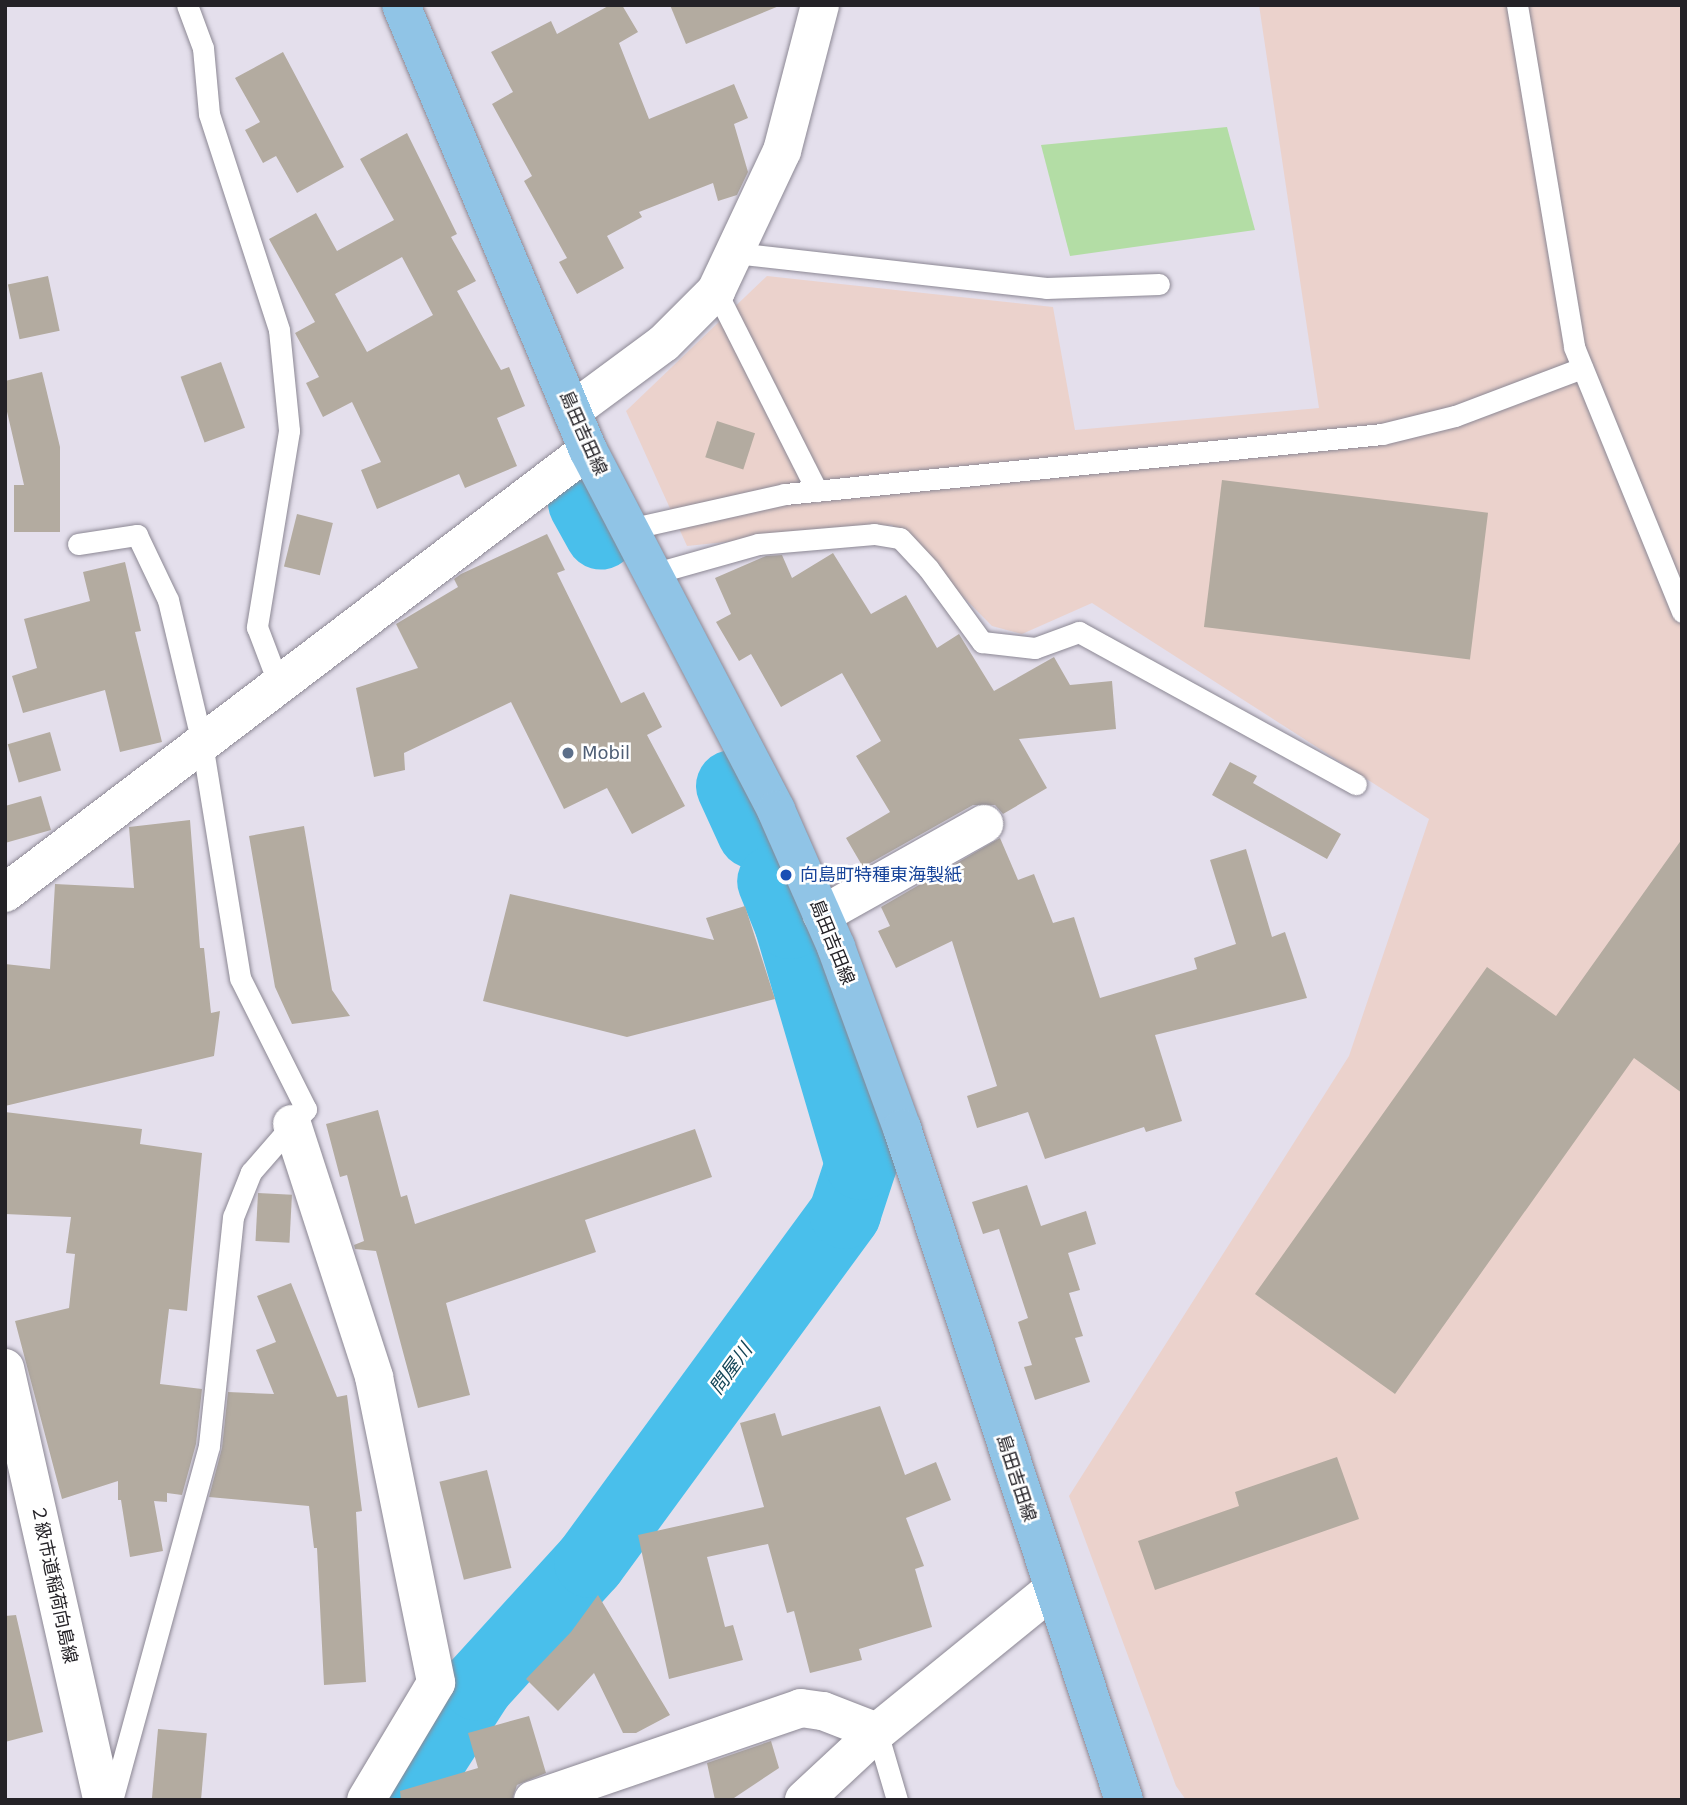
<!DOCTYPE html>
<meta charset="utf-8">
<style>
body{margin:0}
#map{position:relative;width:1687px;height:1805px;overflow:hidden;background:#e4dfec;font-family:"DejaVu Sans","Noto Sans JP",sans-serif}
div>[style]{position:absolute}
.industrial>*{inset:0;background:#ebd2cc}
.green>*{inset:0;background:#b3dda5}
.river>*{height:72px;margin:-36px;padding:0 36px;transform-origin:36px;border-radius:36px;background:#49bfeb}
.building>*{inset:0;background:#b3aba0;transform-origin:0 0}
.roads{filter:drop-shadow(0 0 2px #8c8894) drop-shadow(0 0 2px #8c8894)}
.service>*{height:21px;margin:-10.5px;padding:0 10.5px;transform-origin:10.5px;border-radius:10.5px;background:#fff}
.minor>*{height:38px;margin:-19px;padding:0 19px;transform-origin:19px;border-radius:19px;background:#fff}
.tertiary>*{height:38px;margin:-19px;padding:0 19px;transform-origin:19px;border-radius:19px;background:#fff}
.primary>*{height:38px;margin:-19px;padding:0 19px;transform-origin:19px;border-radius:19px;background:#90c4e6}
.dots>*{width:19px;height:19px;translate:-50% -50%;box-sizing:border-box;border:4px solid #fff;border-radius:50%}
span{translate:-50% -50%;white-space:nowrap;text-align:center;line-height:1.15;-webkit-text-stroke:5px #fff;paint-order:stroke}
.street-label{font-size:18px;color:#242227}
.service-label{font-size:18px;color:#4e5e75}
.left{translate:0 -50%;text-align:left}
.transit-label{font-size:18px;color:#164399}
.water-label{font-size:19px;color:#134557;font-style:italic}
.frame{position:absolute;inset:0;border:7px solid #242227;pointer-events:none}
</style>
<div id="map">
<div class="industrial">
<i style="clip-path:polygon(1259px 5px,1682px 5px,1682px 1800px,1186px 1800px,1176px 1786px,1069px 1496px,1349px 1056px,1429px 819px,1092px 603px,1022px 634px,992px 626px,892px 525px,687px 546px,626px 411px,767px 276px,1053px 307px,1075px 430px,1319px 408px)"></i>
</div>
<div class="green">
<i style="clip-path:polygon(1227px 127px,1255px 230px,1070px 256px,1041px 145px)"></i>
</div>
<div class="river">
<i style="left:584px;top:503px;width:35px;rotate:61deg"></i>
<i style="left:732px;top:786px;width:51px;rotate:65.5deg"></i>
<i style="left:404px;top:1800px;width:137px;rotate:-57.2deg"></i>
<i style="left:478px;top:1685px;width:166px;rotate:-47.7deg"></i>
<i style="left:590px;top:1562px;width:432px;rotate:-53.8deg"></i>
<i style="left:845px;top:1213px;width:52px;rotate:-71.9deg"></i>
<i style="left:861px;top:1164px;width:251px;rotate:-106.4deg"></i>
<i style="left:790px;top:923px;width:45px;rotate:-112deg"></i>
</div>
<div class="building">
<i style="clip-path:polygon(610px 5px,622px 5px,638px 32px,619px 43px,649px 119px,734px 84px,748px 118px,734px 124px,748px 172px,737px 195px,718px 201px,713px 183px,639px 212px,642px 217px,607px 236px,624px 268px,577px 294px,559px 262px,567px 258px,524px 181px,532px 176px,492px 104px,513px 92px,491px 52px,551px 21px,557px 34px)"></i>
<i style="clip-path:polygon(670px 5px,778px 5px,779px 6px,686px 44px)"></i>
<i style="clip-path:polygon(283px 52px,344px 167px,297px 193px,276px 156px,263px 163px,245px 130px,260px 122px,235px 78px)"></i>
<i style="clip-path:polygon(evenodd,407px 133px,457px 234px,451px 237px,476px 281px,457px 291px,501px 370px,509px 367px,525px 406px,497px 418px,517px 466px,465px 488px,459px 474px,377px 509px,361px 470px,381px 462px,352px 402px,323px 417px,306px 383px,319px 377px,295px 333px,315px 322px,269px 239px,316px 213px,337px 251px,394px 220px,360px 159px,407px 133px,402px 257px,433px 315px,367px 352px,335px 294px,402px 257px)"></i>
<i style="left:48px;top:276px;width:56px;height:41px;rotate:78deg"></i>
<i style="left:221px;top:362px;width:70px;height:43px;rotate:70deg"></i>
<i style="clip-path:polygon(42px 372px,60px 447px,60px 532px,14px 532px,14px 485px,24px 485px,5px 403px,5px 381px)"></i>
<i style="left:717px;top:421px;width:40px;height:38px;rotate:18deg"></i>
<i style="left:1222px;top:480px;width:268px;height:148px;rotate:7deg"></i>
<i style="left:297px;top:514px;width:37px;height:54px;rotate:14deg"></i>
<i style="clip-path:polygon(547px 534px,565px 570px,557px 573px,621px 703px,644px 692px,662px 727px,647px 735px,685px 806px,632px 834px,607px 788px,564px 809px,511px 702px,404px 753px,405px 770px,374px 777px,356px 688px,418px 668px,396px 624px,458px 587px,454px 579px,461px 574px)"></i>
<i style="clip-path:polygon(833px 553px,871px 614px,906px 595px,937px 648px,959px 634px,994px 691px,1054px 657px,1070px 685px,1112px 681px,1116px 729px,1019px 739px,1047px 788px,1003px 814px,995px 805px,973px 805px,863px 867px,846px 838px,890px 812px,856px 756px,881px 741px,842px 673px,781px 707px,751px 654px,739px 661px,716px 622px,731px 614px,715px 578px,766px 556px,782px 555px,792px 578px)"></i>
<i style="clip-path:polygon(125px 562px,141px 631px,135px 632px,162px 742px,120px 752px,105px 690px,23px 713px,12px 676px,37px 668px,24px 619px,90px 601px,83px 572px)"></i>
<i style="left:50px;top:732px;width:40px;height:44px;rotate:74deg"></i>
<i style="clip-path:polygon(1230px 762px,1257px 776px,1253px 783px,1341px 834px,1327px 859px,1212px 795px)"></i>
<i style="clip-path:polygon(41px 796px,51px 830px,5px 843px,5px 806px)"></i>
<i style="clip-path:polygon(190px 820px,200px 948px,204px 948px,211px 1013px,220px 1011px,214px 1056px,5px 1106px,5px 964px,50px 969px,55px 884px,134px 888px,129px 827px)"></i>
<i style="clip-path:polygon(304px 826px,332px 990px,350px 1016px,292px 1024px,275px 987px,249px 836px)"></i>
<i style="clip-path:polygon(1000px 838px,1018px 880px,1034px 874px,1053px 923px,1074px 917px,1100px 998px,1197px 969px,1194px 958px,1236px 944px,1210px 860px,1246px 849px,1272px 937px,1285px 932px,1307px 998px,1155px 1035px,1182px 1121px,1146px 1132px,1144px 1127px,1045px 1159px,1028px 1112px,977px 1128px,967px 1096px,997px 1086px,952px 941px,896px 968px,878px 931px,890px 926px,881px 907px)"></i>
<i style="clip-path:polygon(1682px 839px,1682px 1093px,1634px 1058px,1395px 1394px,1255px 1294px,1487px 967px,1556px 1016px)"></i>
<i style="clip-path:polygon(510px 894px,714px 940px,706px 918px,745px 906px,775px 999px,627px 1037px,483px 1001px)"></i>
<i style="clip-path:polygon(378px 1110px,401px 1197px,407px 1195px,415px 1224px,695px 1129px,712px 1177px,585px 1220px,596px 1252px,446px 1303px,470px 1395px,418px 1408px,376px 1251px,355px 1249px,354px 1245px,364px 1241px,347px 1175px,340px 1177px,326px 1124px)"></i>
<i style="clip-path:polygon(5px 1112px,142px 1129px,140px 1144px,202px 1153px,187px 1311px,169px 1309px,160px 1384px,202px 1389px,196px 1444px,182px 1495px,167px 1493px,167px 1502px,154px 1501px,163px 1551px,130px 1557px,121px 1500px,118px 1500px,118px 1481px,62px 1499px,15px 1321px,69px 1308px,75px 1254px,66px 1253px,71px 1217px,5px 1214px)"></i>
<i style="clip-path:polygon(1027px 1185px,1041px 1226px,1086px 1211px,1096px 1244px,1068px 1253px,1080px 1290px,1069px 1293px,1083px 1336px,1075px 1338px,1090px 1382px,1035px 1400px,1024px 1367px,1032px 1365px,1018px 1322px,1028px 1318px,999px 1229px,983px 1234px,972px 1202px)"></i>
<i style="left:258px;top:1193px;width:34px;height:48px;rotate:3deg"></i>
<i style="clip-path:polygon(291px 1283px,337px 1397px,347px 1395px,362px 1511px,356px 1512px,366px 1682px,324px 1685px,317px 1548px,314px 1548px,309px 1506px,209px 1497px,222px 1448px,228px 1392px,274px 1394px,256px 1350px,276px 1342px,257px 1296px)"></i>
<i style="clip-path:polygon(880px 1406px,905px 1475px,936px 1462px,951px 1500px,906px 1518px,924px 1566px,915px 1569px,932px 1627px,859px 1649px,862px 1660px,810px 1673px,794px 1611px,787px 1613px,768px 1544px,707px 1557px,725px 1627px,733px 1625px,743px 1660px,669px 1679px,638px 1535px,764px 1507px,740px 1423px,775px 1413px,782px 1436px)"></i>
<i style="clip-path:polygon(1337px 1457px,1359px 1519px,1155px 1590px,1138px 1541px,1239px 1506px,1235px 1492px)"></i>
<i style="left:487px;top:1470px;width:101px;height:49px;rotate:76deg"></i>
<i style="clip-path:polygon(598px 1595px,670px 1715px,636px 1733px,623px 1733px,594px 1673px,558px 1711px,526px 1679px,571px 1632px)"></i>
<i style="clip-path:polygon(16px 1615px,43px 1732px,5px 1742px,5px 1616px)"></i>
<i style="clip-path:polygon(529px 1716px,546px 1773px,517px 1785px,512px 1800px,401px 1800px,400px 1791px,478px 1768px,468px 1733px)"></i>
<i style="left:158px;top:1729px;width:49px;height:71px;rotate:5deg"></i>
<i style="clip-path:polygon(771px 1741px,779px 1768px,731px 1800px,715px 1800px,707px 1763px)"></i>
</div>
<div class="roads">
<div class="service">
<i style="left:187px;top:5px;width:46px;rotate:69.6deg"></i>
<i style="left:203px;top:48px;width:66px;rotate:84.8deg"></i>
<i style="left:209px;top:114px;width:227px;rotate:72deg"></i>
<i style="left:279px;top:330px;width:101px;rotate:84.3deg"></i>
<i style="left:289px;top:431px;width:199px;rotate:99.3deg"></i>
<i style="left:257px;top:627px;width:62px;rotate:69.2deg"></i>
<i style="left:1517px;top:5px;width:347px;rotate:80.5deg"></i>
<i style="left:1574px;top:347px;width:286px;rotate:67.8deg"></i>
<i style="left:735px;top:253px;width:313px;rotate:6.4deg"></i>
<i style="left:1046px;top:288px;width:113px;rotate:-2deg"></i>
<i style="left:716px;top:291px;width:224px;rotate:63.2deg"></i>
<i style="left:629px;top:529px;width:160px;rotate:-12.6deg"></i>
<i style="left:785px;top:494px;width:600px;rotate:-5.74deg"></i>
<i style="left:1382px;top:434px;width:75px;rotate:-13.9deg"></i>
<i style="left:1455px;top:416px;width:136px;rotate:-20.7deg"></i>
<i style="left:78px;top:544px;width:60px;rotate:-8.7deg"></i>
<i style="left:137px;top:535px;width:72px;rotate:64.5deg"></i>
<i style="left:168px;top:600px;width:147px;rotate:76.6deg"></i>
<i style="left:202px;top:743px;width:238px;rotate:80.8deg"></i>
<i style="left:240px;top:978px;width:147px;rotate:63.3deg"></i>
<i style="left:306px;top:1109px;width:84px;rotate:131.1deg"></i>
<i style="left:251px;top:1172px;width:48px;rotate:111.8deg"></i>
<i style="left:233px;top:1217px;width:230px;rotate:96deg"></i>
<i style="left:209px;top:1446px;width:367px;rotate:105.3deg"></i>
<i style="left:652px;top:574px;width:110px;rotate:-15.8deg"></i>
<i style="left:758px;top:544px;width:116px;rotate:-4.9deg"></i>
<i style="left:874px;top:534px;width:26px;rotate:9deg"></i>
<i style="left:900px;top:538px;width:41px;rotate:47deg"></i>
<i style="left:928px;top:568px;width:92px;rotate:53.9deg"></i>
<i style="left:982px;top:642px;width:53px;rotate:6.5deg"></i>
<i style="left:1035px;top:648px;width:47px;rotate:-20deg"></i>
<i style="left:1079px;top:632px;width:316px;rotate:28.8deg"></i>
<i style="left:877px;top:1732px;width:71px;rotate:73.6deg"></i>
</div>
<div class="minor">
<i style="left:5px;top:893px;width:732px;rotate:-37.23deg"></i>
<i style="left:822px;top:915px;width:186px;rotate:-29.3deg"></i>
<i style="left:292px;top:1124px;width:266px;rotate:72deg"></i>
<i style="left:374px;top:1377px;width:312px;rotate:78.5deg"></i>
<i style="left:436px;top:1683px;width:136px;rotate:120.9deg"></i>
<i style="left:533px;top:1800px;width:283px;rotate:-18.9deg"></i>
<i style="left:801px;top:1708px;width:22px;rotate:8deg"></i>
<i style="left:823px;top:1711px;width:58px;rotate:21.3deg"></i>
</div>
<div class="tertiary">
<i style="left:572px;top:411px;width:114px;rotate:-36.5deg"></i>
<i style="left:664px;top:343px;width:74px;rotate:-45deg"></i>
<i style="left:716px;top:291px;width:155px;rotate:-64.8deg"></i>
<i style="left:782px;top:151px;width:151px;rotate:-75.4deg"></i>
<i style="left:5px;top:1368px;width:443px;rotate:77.3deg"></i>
<i style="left:804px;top:1800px;width:100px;rotate:-43deg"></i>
<i style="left:877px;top:1732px;width:225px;rotate:-39.1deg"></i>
</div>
<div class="primary">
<i style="left:401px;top:5px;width:483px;rotate:67.2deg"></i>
<i style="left:588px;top:450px;width:406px;rotate:62.4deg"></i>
<i style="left:776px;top:810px;width:150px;rotate:66.3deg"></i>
<i style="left:836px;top:947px;width:193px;rotate:70deg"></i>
<i style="left:902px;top:1128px;width:708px;rotate:71.72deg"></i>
</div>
</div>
<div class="dots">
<i style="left:568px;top:753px;background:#5c6f8a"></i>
<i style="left:786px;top:875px;background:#1a4fb4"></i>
</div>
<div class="street-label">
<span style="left:583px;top:433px;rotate:66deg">島田吉田線</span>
<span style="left:832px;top:942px;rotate:68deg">島田吉田線</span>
<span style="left:1016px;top:1478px;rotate:72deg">島田吉田線</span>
<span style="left:54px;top:1584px;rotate:78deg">２級市道稲荷向島線</span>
</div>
<div class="service-label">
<span class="left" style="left:582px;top:753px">Mobil</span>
</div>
<div class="transit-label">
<span class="left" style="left:800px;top:875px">向島町特種東海製紙</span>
</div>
<div class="water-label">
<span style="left:731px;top:1369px;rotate:-54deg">問屋川</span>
</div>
<div class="frame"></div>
</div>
